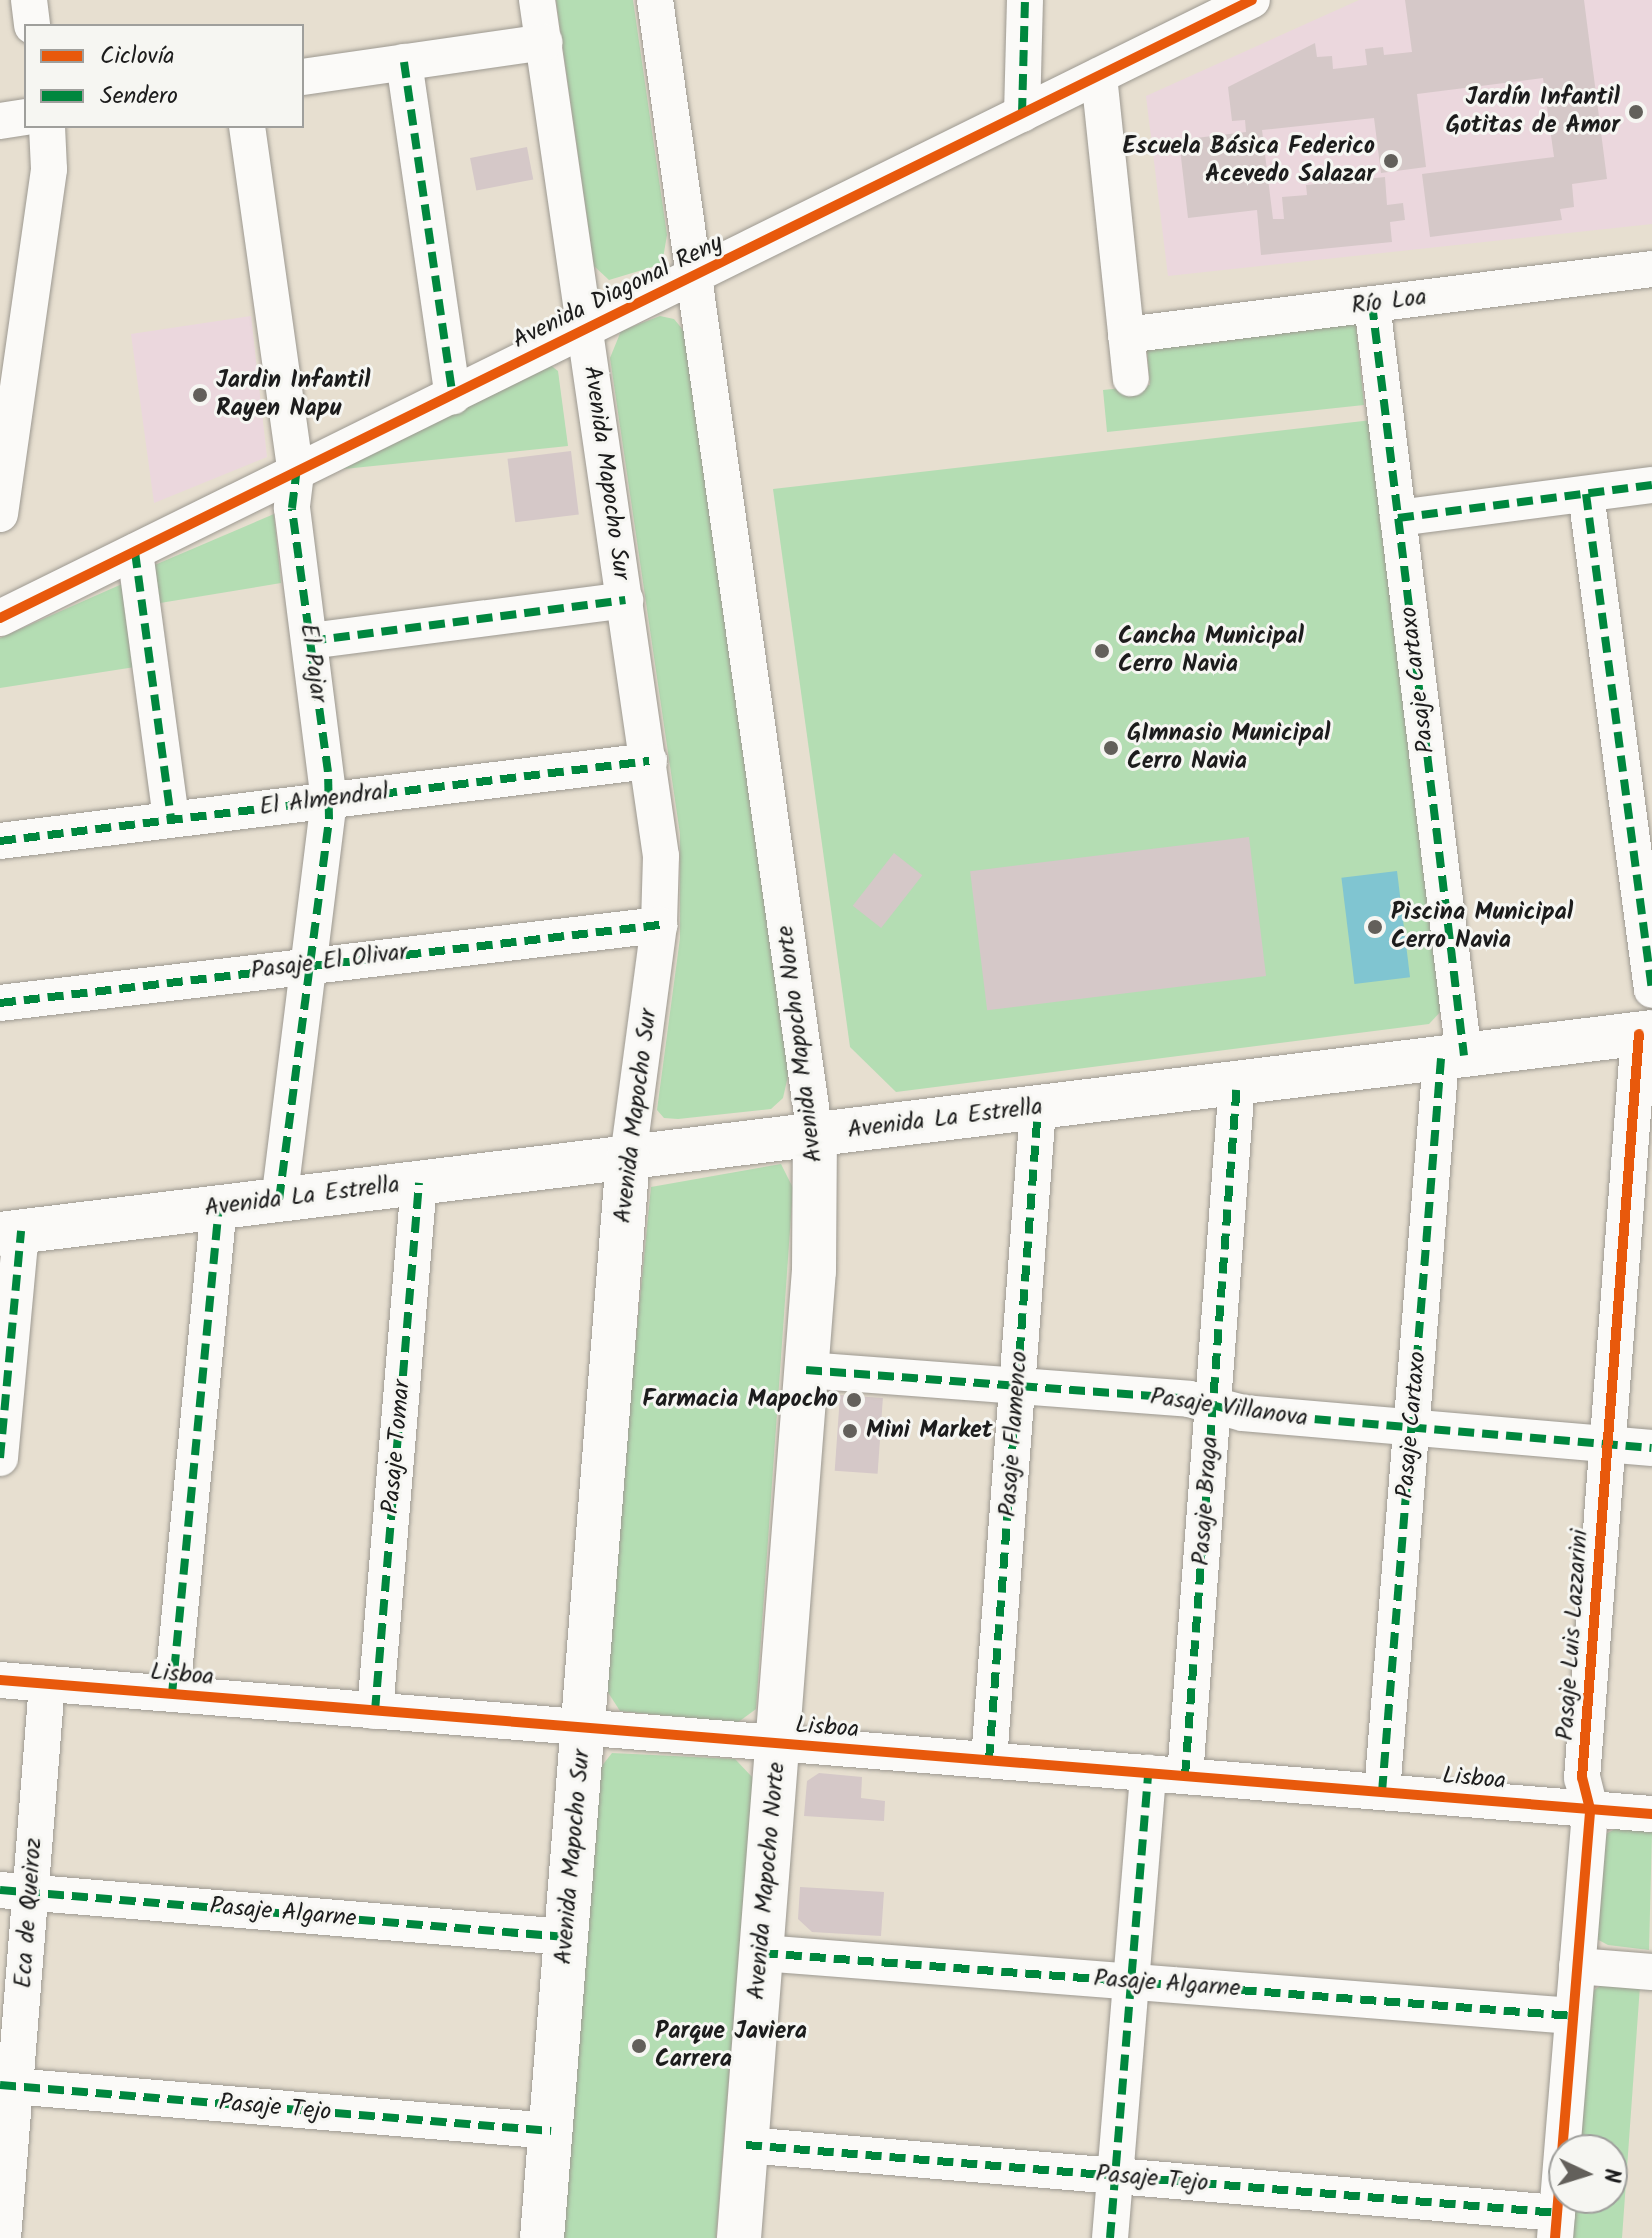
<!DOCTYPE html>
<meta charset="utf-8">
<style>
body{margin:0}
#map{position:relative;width:1652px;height:2238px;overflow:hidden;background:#e7dfd0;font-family:Kalam,sans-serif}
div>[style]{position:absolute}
.built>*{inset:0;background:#ebd7dd}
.green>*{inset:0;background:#b4ddb3}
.water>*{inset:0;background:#80c5d1;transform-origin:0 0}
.building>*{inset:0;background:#d5c8c8;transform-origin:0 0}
.roads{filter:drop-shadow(0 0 2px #9d9991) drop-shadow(0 0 2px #9d9991)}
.minor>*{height:36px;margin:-18px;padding:0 18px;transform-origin:18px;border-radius:18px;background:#fbfaf8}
.major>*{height:44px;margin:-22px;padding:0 22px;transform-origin:22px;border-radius:22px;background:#fbfaf8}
.quiet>*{height:8px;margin-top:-4px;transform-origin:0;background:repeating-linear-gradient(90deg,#00873e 0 16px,transparent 0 24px)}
.cycleway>*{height:10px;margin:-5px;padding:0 5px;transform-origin:5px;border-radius:5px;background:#e8590c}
.dots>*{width:22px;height:22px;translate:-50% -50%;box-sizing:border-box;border:4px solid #f6f6f2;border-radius:50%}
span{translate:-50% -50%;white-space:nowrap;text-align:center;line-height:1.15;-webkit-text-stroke:6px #f6f6f2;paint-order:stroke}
.poi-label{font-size:24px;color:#1c1c1c;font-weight:700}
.right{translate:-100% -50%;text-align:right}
.left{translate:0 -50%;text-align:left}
.street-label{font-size:24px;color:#1c1c1c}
.legend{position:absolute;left:24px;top:24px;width:280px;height:104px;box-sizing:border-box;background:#f6f6f2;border:2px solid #9f9f9c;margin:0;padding:10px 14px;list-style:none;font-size:24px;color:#1c1c1c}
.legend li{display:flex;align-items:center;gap:16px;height:40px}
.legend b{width:40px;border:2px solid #9f9f9c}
.north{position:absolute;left:1548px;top:2134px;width:80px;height:80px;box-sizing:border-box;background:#f6f6f2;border:2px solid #9f9f9c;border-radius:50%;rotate:94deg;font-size:22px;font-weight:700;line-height:32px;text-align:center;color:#1c1c1c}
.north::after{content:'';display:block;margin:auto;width:28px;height:36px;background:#63605b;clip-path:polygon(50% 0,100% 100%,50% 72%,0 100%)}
</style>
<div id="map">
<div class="built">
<i style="clip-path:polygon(1359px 0,1652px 0,1652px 224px,1168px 276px,1146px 96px)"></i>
<i style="clip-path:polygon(251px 316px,267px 457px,154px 503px,131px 334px)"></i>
</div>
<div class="green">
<i style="clip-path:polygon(556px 0,633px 0,667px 235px,662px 264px,609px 280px,594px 266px)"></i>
<i style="clip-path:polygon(660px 316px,674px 319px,684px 331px,790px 1067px,783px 1098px,771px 1109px,678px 1119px,664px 1118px,657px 1110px,680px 938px,680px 834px,610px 358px,621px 331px)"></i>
<i style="clip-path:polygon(1355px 316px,1364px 405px,1107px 432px,1103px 390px,1150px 385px,1146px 338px)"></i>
<i style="clip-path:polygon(549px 364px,558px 371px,568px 446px,334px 470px)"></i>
<i style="clip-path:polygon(1372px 420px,1445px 1007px,1429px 1024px,896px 1092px,850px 1047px,773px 489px)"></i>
<i style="clip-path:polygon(274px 514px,281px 583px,154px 604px,150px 567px)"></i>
<i style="clip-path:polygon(122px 584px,135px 667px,0 688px,0 638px)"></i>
<i style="clip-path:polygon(781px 1164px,793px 1188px,756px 1709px,737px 1723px,620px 1711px,602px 1683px,651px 1187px)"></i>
<i style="clip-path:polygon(612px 1753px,735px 1759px,753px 1778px,716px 2238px,559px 2238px,594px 1776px)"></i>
<i style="clip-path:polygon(1617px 1828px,1652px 1831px,1649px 1950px,1608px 1945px,1593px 1937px,1602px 1836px)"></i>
<i style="clip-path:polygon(1604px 1983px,1640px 1986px,1622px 2238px,1569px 2238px,1572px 2198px,1612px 2198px,1612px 2150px,1576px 2150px,1586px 1996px)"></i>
</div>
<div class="water">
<i style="left:1397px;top:871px;width:107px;height:56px;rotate:83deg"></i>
</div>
<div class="building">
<i style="clip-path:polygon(1405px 0,1584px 0,1607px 179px,1572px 184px,1574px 207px,1560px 209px,1562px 220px,1430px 237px,1422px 174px,1554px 157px,1543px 78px,1417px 94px,1426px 167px,1381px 173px,1374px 118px,1262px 130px,1273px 219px,1284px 219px,1282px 197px,1307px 195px,1306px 185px,1385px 177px,1387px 205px,1403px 203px,1405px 220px,1390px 222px,1392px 242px,1261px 255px,1257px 210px,1188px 218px,1179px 140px,1246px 132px,1245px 120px,1232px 121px,1228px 87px,1315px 43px,1317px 57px,1332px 56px,1333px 69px,1367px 65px,1365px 49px,1383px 47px,1384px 55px,1412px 52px)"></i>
<i style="left:527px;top:147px;width:33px;height:58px;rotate:79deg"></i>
<i style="left:571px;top:451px;width:64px;height:64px;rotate:83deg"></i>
<i style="left:1249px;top:837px;width:140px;height:281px;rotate:83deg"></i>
<i style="left:894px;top:853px;width:36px;height:67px;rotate:38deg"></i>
<i style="left:840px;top:1395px;width:43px;height:76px;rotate:4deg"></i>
<i style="clip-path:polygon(819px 1773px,862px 1777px,861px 1798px,885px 1801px,884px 1821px,804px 1816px,807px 1781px)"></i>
<i style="clip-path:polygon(800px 1887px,884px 1892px,881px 1936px,812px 1932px,798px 1919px)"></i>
</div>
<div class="roads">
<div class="minor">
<i style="left:29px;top:0;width:26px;rotate:83deg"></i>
<i style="left:537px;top:0;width:865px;rotate:81.76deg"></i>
<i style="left:661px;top:856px;width:69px;rotate:91.7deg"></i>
<i style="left:659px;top:925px;width:235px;rotate:97.6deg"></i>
<i style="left:655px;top:0;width:1146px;rotate:81.98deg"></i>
<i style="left:404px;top:62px;width:338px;rotate:81.7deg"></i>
<i style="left:1099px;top:76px;width:304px;rotate:84deg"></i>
<i style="left:302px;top:77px;width:245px;rotate:-8.2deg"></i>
<i style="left:1022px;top:114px;width:114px;rotate:-88.5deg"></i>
<i style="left:0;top:121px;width:26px;rotate:-9deg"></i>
<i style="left:247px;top:126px;width:350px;rotate:82deg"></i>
<i style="left:296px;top:473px;width:35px;rotate:97deg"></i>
<i style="left:292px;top:508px;width:294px;rotate:82.8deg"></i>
<i style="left:329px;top:800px;width:403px;rotate:97.1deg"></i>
<i style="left:1372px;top:304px;width:757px;rotate:83.02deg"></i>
<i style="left:1126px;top:335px;width:530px;rotate:-7.15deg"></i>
<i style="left:1586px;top:494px;width:500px;rotate:82.42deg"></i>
<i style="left:0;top:514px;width:348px;rotate:-81.9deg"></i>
<i style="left:49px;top:169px;width:43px;rotate:-92.7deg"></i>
<i style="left:1398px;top:518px;width:256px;rotate:-7.4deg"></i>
<i style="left:135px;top:552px;width:269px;rotate:82.3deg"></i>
<i style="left:0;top:618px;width:1396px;rotate:-26.27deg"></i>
<i style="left:310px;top:641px;width:318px;rotate:-7.4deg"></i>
<i style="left:0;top:841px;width:654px;rotate:-7.03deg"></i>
<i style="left:0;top:1003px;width:664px;rotate:-6.75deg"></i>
<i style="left:806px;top:1370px;width:384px;rotate:4.3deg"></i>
<i style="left:1189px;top:1399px;width:56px;rotate:14.5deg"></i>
<i style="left:1243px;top:1413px;width:410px;rotate:4.9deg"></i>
<i style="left:0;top:1458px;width:228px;rotate:-84.7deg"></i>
<i style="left:0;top:1680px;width:1657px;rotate:4.64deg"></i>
<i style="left:172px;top:1694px;width:489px;rotate:-84.5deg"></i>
<i style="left:375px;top:1711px;width:530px;rotate:-85.24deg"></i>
<i style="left:989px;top:1760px;width:654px;rotate:-85.7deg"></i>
<i style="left:1185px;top:1776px;width:695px;rotate:-85.71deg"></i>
<i style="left:1382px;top:1792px;width:736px;rotate:-85.4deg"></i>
<i style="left:0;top:1890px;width:568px;rotate:4.75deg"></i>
<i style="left:762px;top:1953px;width:813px;rotate:4.44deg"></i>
<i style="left:1577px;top:1966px;width:75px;rotate:4.6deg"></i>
<i style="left:0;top:2085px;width:553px;rotate:4.77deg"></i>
<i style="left:746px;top:2145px;width:814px;rotate:4.79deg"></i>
<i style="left:3px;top:2238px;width:556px;rotate:-85.46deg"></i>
<i style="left:1110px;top:2238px;width:467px;rotate:-85.3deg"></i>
<i style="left:1555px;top:2238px;width:430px;rotate:-85.3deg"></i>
<i style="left:1590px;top:1809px;width:32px;rotate:-104deg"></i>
<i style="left:1582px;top:1778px;width:746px;rotate:-85.62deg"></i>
</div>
<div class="major">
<i style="left:0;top:1234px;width:1664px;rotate:-6.97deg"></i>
<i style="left:542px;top:2238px;width:1083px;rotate:-85.45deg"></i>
<i style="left:739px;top:2238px;width:970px;rotate:-85.57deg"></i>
<i style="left:814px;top:1271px;width:136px;rotate:-89.6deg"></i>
</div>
</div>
<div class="quiet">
<i style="left:404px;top:62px;width:338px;rotate:81.7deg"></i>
<i style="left:1022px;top:114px;width:114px;rotate:-88.5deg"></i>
<i style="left:1372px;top:304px;width:757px;rotate:83.02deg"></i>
<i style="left:1586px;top:494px;width:500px;rotate:82.42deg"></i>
<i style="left:1398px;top:518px;width:256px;rotate:-7.4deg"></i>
<i style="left:135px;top:552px;width:269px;rotate:82.3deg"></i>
<i style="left:310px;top:641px;width:318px;rotate:-7.4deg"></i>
<i style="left:0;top:841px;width:654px;rotate:-7.03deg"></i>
<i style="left:0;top:1003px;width:664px;rotate:-6.75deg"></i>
<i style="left:279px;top:1200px;width:384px;rotate:-82.5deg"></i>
<i style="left:329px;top:819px;width:47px;rotate:-91.2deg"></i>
<i style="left:328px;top:772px;width:266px;rotate:-97.8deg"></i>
<i style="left:292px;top:508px;width:35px;rotate:-83deg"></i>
<i style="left:806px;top:1370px;width:384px;rotate:4.3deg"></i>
<i style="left:1189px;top:1399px;width:56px;rotate:14.5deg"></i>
<i style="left:1243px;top:1413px;width:410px;rotate:4.9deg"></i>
<i style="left:0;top:1458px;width:228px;rotate:-84.7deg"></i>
<i style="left:172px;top:1694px;width:489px;rotate:-84.5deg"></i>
<i style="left:375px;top:1711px;width:530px;rotate:-85.24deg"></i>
<i style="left:989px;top:1760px;width:654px;rotate:-85.7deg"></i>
<i style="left:1185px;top:1776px;width:695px;rotate:-85.71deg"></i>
<i style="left:1382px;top:1792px;width:736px;rotate:-85.4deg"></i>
<i style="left:0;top:1890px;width:568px;rotate:4.75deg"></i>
<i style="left:762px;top:1953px;width:813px;rotate:4.44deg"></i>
<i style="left:0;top:2085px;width:553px;rotate:4.77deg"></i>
<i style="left:746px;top:2145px;width:814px;rotate:4.79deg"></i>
<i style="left:1110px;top:2238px;width:467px;rotate:-85.3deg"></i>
</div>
<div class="cycleway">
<i style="left:0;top:618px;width:1396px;rotate:-26.27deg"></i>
<i style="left:0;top:1680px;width:1657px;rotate:4.64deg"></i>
<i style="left:1555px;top:2238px;width:430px;rotate:-85.3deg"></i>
<i style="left:1590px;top:1809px;width:32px;rotate:-104deg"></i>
<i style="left:1582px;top:1778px;width:746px;rotate:-85.62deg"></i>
</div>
<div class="dots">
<i style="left:1636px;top:112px;background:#63605b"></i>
<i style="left:1391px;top:161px;background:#63605b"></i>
<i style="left:200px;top:395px;background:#63605b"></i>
<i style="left:1102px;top:651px;background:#63605b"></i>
<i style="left:1111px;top:748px;background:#63605b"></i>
<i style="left:1375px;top:927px;background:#63605b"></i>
<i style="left:854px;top:1400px;background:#63605b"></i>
<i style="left:850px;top:1431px;background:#63605b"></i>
<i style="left:639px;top:2046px;background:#63605b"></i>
</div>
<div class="poi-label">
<span class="right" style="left:1620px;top:112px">Jardín Infantil<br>Gotitas de Amor</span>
<span class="right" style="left:1375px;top:161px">Escuela Básica Federico<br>Acevedo Salazar</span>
<span class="left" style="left:216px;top:395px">Jardin Infantil<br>Rayen Napu</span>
<span class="left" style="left:1118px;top:651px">Cancha Municipal<br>Cerro Navia</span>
<span class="left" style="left:1127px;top:748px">GImnasio Municipal<br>Cerro Navia</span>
<span class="left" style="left:1391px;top:927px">Piscina Municipal<br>Cerro Navia</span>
<span class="right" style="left:838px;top:1400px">Farmacia Mapocho</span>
<span class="left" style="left:866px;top:1431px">Mini Market</span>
<span class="left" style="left:655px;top:2046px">Parque Javiera<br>Carrera</span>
</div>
<div class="street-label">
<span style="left:618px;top:292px;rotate:-26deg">Avenida Diagonal Reny</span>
<span style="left:1389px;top:302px;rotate:-7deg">Río Loa</span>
<span style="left:606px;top:473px;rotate:82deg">Avenida Mapocho Sur</span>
<span style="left:313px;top:663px;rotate:82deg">El Pajar</span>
<span style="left:1418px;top:680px;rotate:-97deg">Pasaje Cartaxo</span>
<span style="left:324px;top:800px;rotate:-7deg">El Almendral</span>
<span style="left:329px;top:962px;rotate:-7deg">Pasaje El Olivar</span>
<span style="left:800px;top:1044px;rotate:-97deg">Avenida Mapocho Norte</span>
<span style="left:636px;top:1116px;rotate:-83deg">Avenida Mapocho Sur</span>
<span style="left:945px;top:1119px;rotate:-7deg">Avenida La Estrella</span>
<span style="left:302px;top:1197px;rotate:-7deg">Avenida La Estrella</span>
<span style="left:1229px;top:1408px;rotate:8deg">Pasaje Villanova</span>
<span style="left:1412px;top:1425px;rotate:-85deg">Pasaje Cartaxo</span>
<span style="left:1014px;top:1434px;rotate:-86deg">Pasaje Flamenco</span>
<span style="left:397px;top:1447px;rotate:-85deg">Pasaje Tomar</span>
<span style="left:1206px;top:1501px;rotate:-86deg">Pasaje Braga</span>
<span style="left:1573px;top:1635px;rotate:-86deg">Pasaje Luis Lazzarini</span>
<span style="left:182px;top:1675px;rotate:5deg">Lisboa</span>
<span style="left:827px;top:1728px;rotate:4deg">Lisboa</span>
<span style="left:1474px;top:1779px;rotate:5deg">Lisboa</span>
<span style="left:573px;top:1857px;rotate:-85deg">Avenida Mapocho Sur</span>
<span style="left:767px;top:1881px;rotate:-85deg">Avenida Mapocho Norte</span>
<span style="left:29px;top:1913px;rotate:-86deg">Eca de Queiroz</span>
<span style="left:283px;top:1913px;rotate:5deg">Pasaje Algarne</span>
<span style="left:1167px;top:1984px;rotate:4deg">Pasaje Algarne</span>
<span style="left:275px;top:2108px;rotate:5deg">Pasaje Tejo</span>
<span style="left:1152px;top:2179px;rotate:5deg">Pasaje Tejo</span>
</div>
<ul class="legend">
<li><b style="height:10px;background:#e8590c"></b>Ciclovía</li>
<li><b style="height:10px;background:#00873e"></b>Sendero</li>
</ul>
<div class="north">N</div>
</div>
